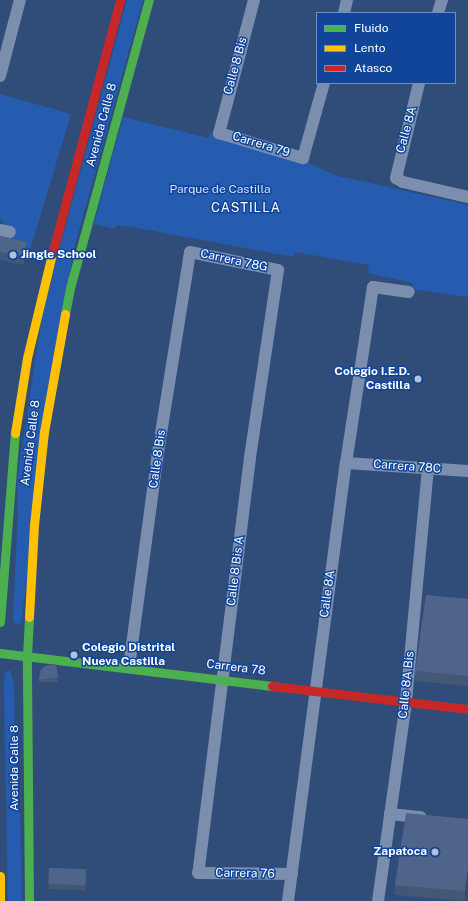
<!DOCTYPE html>
<style>
body{margin:0}
#map{position:relative;width:468px;height:901px;overflow:hidden;background:#304d7a;font-family:"Public Sans",sans-serif}
div>[style]{position:absolute}
.green>*{inset:0;background:#265cb0}
.street>*{height:12px;margin:-6px;padding:0 6px;transform-origin:6px;border-radius:6px;background:#7b8ead}
.fast>*{height:9px;margin:-4.5px;padding:0 4.5px;transform-origin:4.5px;border-radius:4.5px;background:#4caf50}
.slow>*{height:9px;margin:-4.5px;padding:0 4.5px;transform-origin:4.5px;border-radius:4.5px;background:#ffc107}
.jam>*{height:9px;margin:-4.5px;padding:0 4.5px;transform-origin:4.5px;border-radius:4.5px;background:#c62828}
.wall>*{inset:0;background:#435776;transform-origin:0 0}
.shaded-wall>*{inset:0;background:#374760}
.building>*{inset:0;background:#4e6589;transform-origin:0 0}
.dots>*{width:11px;height:11px;translate:-50% -50%;box-sizing:border-box;border:2px solid #11459a;border-radius:50%}
span{translate:-50% -50%;white-space:nowrap;text-align:center;line-height:1.15;-webkit-text-stroke:3px #11459a;paint-order:stroke}
.street-label{font-size:12px;color:#fff}
.park-label{font-size:12px;color:#cce0fe}
.poi-label{font-size:12px;color:#fff;font-weight:700}
.left{translate:0 -50%;text-align:left}
.right{translate:-100% -50%;text-align:right}
.neighbourhood-label{font-size:13px;color:#fff;letter-spacing:1px}
.legend{position:absolute;left:316px;top:12px;width:140px;height:72px;box-sizing:border-box;background:#11459a;border:1px solid #708fc2;margin:0;padding:5px 7px;list-style:none;font-size:12px;color:#fff}
.legend li{display:flex;align-items:center;gap:8px;height:20px}
.legend b{width:20px;border:1px solid #708fc2}
</style>
<div id="map">
<div class="green">
<i style="clip-path:polygon(127px 0,143px 0,73px 252px,21px 623px,16px 625px,13px 618px,18px 511px,17px 481px,43px 309px)"></i>
<i style="clip-path:polygon(0 94px,71px 114px,30px 250px,8px 245px,11px 230px,0 219px)"></i>
<i style="clip-path:polygon(123px 117px,208px 138px,210px 133px,305px 161px,334px 175px,468px 205px,468px 297px,412px 289px,412px 283px,368px 273px,369px 265px,295px 252px,293px 257px,132px 227px,116px 225px,115px 229px,94px 224px)"></i>
<i style="clip-path:polygon(10px 670px,14px 685px,15px 794px,20px 815px,22px 901px,8px 901px,4px 685px,5px 673px)"></i>
</div>
<div class="street">
<i style="left:254px;top:0;width:138px;rotate:104.7deg"></i>
<i style="left:219px;top:133px;width:88px;rotate:16.6deg"></i>
<i style="left:303px;top:158px;width:78px;rotate:-74.4deg"></i>
<i style="left:344px;top:13px;width:13px;rotate:-77deg"></i>
<i style="left:438px;top:13px;width:14px;rotate:-73deg"></i>
<i style="left:0;top:76px;width:79px;rotate:-75.3deg"></i>
<i style="left:419px;top:83px;width:98px;rotate:103.6deg"></i>
<i style="left:396px;top:178px;width:8px;rotate:30deg"></i>
<i style="left:403px;top:182px;width:67px;rotate:13deg"></i>
<i style="left:0;top:230px;width:10px;rotate:11deg"></i>
<i style="left:346px;top:463px;width:122px;rotate:3.8deg"></i>
<i style="left:129px;top:667px;width:223px;rotate:-82.3deg"></i>
<i style="left:159px;top:446px;width:196px;rotate:-80.9deg"></i>
<i style="left:190px;top:252px;width:90px;rotate:11.6deg"></i>
<i style="left:278px;top:270px;width:190px;rotate:98.5deg"></i>
<i style="left:250px;top:458px;width:418px;rotate:97.1deg"></i>
<i style="left:198px;top:873px;width:94px;rotate:0.6deg"></i>
<i style="left:390px;top:814px;width:31px;rotate:6deg"></i>
<i style="left:288px;top:901px;width:442px;rotate:-82.5deg"></i>
<i style="left:346px;top:463px;width:178px;rotate:-81.3deg"></i>
<i style="left:373px;top:287px;width:36px;rotate:8deg"></i>
<i style="left:378px;top:901px;width:202px;rotate:-82deg"></i>
<i style="left:406px;top:701px;width:235px;rotate:-84.6deg"></i>
</div>
<div class="fast">
<i style="left:65px;top:314px;width:26px;rotate:-79deg"></i>
<i style="left:70px;top:288px;width:299px;rotate:-74.7deg"></i>
<i style="left:0;top:622px;width:190px;rotate:-85.5deg"></i>
<i style="left:0;top:653px;width:274px;rotate:6.9deg"></i>
<i style="left:29px;top:901px;width:245px;rotate:-90.5deg"></i>
<i style="left:27px;top:656px;width:39px;rotate:-87deg"></i>
</div>
<div class="slow">
<i style="left:15px;top:433px;width:76px;rotate:-80.9deg"></i>
<i style="left:27px;top:358px;width:107px;rotate:-76.5deg"></i>
<i style="left:29px;top:617px;width:92px;rotate:-86.9deg"></i>
<i style="left:34px;top:525px;width:94px;rotate:-83.9deg"></i>
<i style="left:44px;top:432px;width:120px;rotate:-79.9deg"></i>
<i style="left:0;top:876px;width:25px;rotate:90deg"></i>
</div>
<div class="jam">
<i style="left:52px;top:254px;width:263px;rotate:-75deg"></i>
<i style="left:272px;top:686px;width:197px;rotate:6.7deg"></i>
</div>
<div class="wall">
<i style="clip-path:polygon(0 236px,27px 250px,24px 265px,0 260px)"></i>
<i style="clip-path:polygon(468px 599px,468px 686px,415px 681px,415px 671px)"></i>
<i style="left:58px;top:677px;width:5px;height:19px;rotate:90deg"></i>
<i style="clip-path:polygon(468px 819px,468px 877px,465px 901px,395px 895px,395px 885px)"></i>
<i style="left:49px;top:868px;width:37px;height:21px;rotate:2deg"></i>
</div>
<div class="shaded-wall">
<i style="clip-path:polygon(27px 242px,27px 250px,24px 265px,24px 257px)"></i>
<i style="clip-path:polygon(468px 867px,468px 877px,465px 901px,465px 891px)"></i>
</div>
<div class="building">
<i style="clip-path:polygon(0 236px,27px 242px,24px 257px,0 252px)"></i>
<i style="clip-path:polygon(426px 595px,468px 599px,468px 676px,415px 671px)"></i>
<i style="clip-path:polygon(56px 664px,58px 677px,39px 680px,40px 671px,45px 666px)"></i>
<i style="clip-path:polygon(406px 813px,468px 819px,468px 867px,465px 891px,395px 885px)"></i>
<i style="left:49px;top:868px;width:37px;height:16px;rotate:2deg"></i>
</div>
<div class="dots">
<i style="left:13px;top:255px;background:#b7c1d0"></i>
<i style="left:418px;top:379px;background:#b7c1d0"></i>
<i style="left:74px;top:655px;background:#b7c1d0"></i>
<i style="left:435px;top:852px;background:#b7c1d0"></i>
</div>
<div class="street-label">
<span style="left:236px;top:66px;rotate:-75deg">Calle 8 Bis</span>
<span style="left:102px;top:125px;rotate:-75deg">Avenida Calle 8</span>
<span style="left:407px;top:130px;rotate:-75deg">Calle 8A</span>
<span style="left:261px;top:145px;rotate:17deg">Carrera 79</span>
<span style="left:234px;top:261px;rotate:12deg">Carrera 78G</span>
<span style="left:31px;top:443px;rotate:-83deg">Avenida Calle 8</span>
<span style="left:158px;top:459px;rotate:-82deg">Calle 8 Bis</span>
<span style="left:407px;top:467px;rotate:4deg">Carrera 78C</span>
<span style="left:236px;top:571px;rotate:-83deg">Calle 8 Bis A</span>
<span style="left:328px;top:594px;rotate:-82deg">Calle 8A</span>
<span style="left:236px;top:668px;rotate:7deg">Carrera 78</span>
<span style="left:407px;top:685px;rotate:-84deg">Calle 8A Bis</span>
<span style="left:15px;top:768px;rotate:-90deg">Avenida Calle 8</span>
<span style="left:245px;top:874px;rotate:1deg">Carrera 76</span>
</div>
<div class="park-label">
<span style="left:220px;top:190px">Parque de Castilla</span>
</div>
<div class="poi-label">
<span class="left" style="left:21px;top:255px">Jingle School</span>
<span class="right" style="left:410px;top:379px">Colegio I.E.D.<br>Castilla</span>
<span class="left" style="left:82px;top:655px">Colegio Distrital<br>Nueva Castilla</span>
<span class="right" style="left:427px;top:852px">Zapatoca</span>
</div>
<div class="neighbourhood-label">
<span style="left:246px;top:208px">CASTILLA</span>
</div>
<ul class="legend">
<li><b style="height:5px;background:#4caf50"></b>Fluido</li>
<li><b style="height:5px;background:#ffc107"></b>Lento</li>
<li><b style="height:5px;background:#c62828"></b>Atasco</li>
</ul>
</div>
